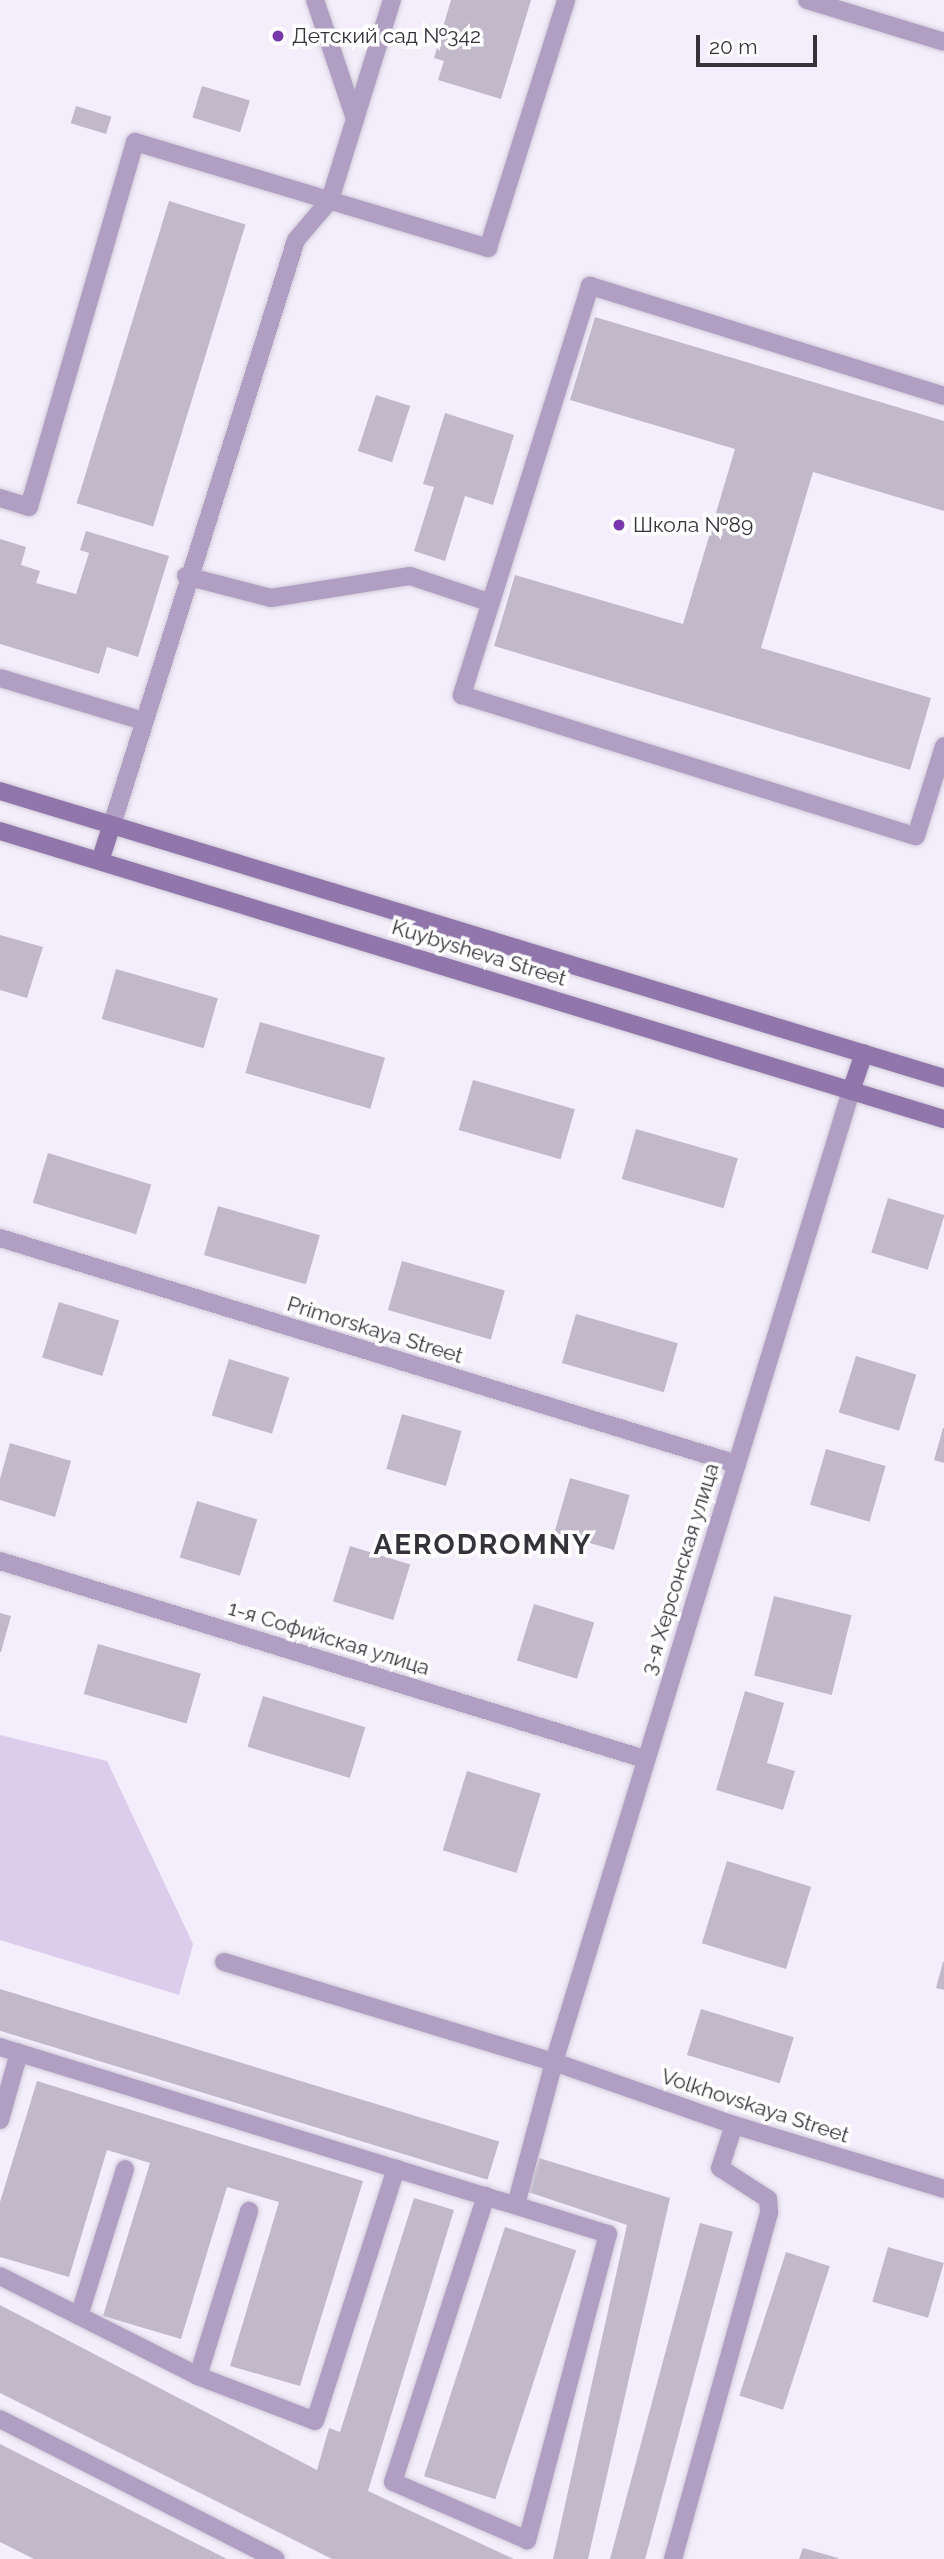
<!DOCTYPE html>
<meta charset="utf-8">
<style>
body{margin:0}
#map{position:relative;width:944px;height:2559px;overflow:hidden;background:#f4eefc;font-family:Raleway,sans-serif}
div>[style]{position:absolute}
.green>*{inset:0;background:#dccdec}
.building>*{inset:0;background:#c1b9ca;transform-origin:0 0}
.roads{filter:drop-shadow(0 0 2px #d2ccd9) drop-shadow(0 0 2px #d2ccd9)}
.lane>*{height:18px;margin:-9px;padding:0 9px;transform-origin:9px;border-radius:9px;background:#b09ec3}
.street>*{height:18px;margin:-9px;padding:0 9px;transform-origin:9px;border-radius:9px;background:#b09ec3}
.secondary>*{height:18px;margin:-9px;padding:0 9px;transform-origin:9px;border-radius:9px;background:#9076aa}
.dots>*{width:19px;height:19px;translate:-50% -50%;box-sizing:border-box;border:4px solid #fff;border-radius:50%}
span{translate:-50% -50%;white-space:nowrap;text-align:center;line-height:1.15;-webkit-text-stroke:7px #fff;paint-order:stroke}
.poi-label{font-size:21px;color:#353239}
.left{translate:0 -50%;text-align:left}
.street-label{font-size:21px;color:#353239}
.district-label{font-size:28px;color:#353239;font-weight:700;letter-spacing:2px}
.scale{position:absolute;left:696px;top:35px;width:121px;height:32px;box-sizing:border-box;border:4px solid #353239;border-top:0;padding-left:9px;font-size:21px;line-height:24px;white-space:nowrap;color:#353239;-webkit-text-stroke:5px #fff;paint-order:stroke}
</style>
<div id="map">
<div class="green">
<i style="clip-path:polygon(0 1735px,107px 1761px,193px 1944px,179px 1995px,0 1940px)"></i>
</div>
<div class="building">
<i style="clip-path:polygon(451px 0,531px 0,501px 99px,438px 80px,444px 61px,434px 58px)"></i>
<i style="left:202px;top:86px;width:50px;height:33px;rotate:17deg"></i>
<i style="left:76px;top:106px;width:37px;height:18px;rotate:17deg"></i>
<i style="left:169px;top:201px;width:80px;height:316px;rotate:17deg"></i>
<i style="clip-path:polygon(595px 317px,944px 421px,944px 511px,813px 472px,761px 648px,931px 698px,910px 770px,494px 646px,515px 575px,683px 624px,735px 449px,570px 400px)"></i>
<i style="left:376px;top:395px;width:36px;height:59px;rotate:18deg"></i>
<i style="clip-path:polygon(445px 413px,514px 435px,493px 505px,465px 496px,445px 561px,414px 551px,434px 487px,423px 484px)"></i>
<i style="clip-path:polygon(86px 531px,169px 556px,138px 657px,107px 647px,99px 674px,0 644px,0 539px,26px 547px,21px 565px,40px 571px,36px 583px,76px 594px,89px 553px,80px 550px)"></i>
<i style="clip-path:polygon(0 935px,43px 947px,27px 998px,0 990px)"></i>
<i style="left:116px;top:969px;width:106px;height:52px;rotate:16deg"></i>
<i style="left:260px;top:1022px;width:130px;height:53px;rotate:16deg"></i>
<i style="left:473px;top:1080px;width:106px;height:52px;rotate:16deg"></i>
<i style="left:636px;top:1129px;width:106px;height:52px;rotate:16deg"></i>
<i style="left:48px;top:1153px;width:108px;height:52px;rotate:17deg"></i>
<i style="left:888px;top:1198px;width:59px;height:57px;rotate:17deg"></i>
<i style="left:218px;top:1206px;width:106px;height:51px;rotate:16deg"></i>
<i style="left:402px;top:1261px;width:107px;height:51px;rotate:16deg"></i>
<i style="left:59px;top:1302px;width:63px;height:58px;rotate:17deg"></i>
<i style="left:576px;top:1314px;width:106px;height:51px;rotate:16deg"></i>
<i style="left:856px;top:1356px;width:63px;height:59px;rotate:17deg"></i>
<i style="left:229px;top:1359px;width:63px;height:59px;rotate:17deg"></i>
<i style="left:402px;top:1414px;width:62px;height:57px;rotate:16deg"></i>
<i style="clip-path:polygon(943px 1428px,944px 1428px,944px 1463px,934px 1460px)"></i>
<i style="clip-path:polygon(10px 1443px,71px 1461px,55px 1517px,0 1500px,0 1479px)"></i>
<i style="left:826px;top:1449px;width:62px;height:58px;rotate:16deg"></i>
<i style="left:570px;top:1478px;width:62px;height:57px;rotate:16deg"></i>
<i style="left:197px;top:1501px;width:63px;height:59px;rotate:17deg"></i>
<i style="left:350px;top:1546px;width:63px;height:58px;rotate:17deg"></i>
<i style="left:774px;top:1596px;width:80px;height:82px;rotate:14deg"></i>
<i style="left:534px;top:1604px;width:63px;height:59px;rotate:17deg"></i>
<i style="clip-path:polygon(0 1613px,11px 1616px,1px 1652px,0 1652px)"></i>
<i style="left:98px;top:1644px;width:107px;height:52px;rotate:16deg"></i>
<i style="clip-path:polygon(745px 1691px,784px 1703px,767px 1763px,795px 1771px,783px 1810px,716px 1790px)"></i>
<i style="left:263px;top:1696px;width:107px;height:53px;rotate:17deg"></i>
<i style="left:467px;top:1771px;width:77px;height:83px;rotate:17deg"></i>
<i style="left:727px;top:1861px;width:88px;height:86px;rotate:17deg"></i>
<i style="clip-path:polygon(943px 1962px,944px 1962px,944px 1990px,936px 1988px)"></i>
<i style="left:0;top:1989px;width:522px;height:40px;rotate:17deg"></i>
<i style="left:701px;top:2009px;width:97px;height:48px;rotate:17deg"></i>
<i style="clip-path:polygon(37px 2081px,363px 2181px,300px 2386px,230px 2366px,279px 2202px,227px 2187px,181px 2339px,103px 2316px,150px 2163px,107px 2150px,69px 2277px,0 2257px,0 2202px)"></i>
<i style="clip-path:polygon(539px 2158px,670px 2198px,588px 2559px,553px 2559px,627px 2225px,528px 2192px)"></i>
<i style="clip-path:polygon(414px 2198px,454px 2210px,368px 2491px,514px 2559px,332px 2559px,0 2393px,0 2305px,317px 2470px,329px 2428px,340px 2432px)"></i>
<i style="left:700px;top:2223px;width:34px;height:348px;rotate:15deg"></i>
<i style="left:505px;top:2227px;width:75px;height:262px;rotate:18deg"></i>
<i style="left:888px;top:2247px;width:58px;height:57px;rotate:16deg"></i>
<i style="left:786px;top:2252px;width:46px;height:151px;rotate:18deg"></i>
<i style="clip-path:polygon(0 2444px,227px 2559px,34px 2559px,0 2542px)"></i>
<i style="clip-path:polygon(803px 2548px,838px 2558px,838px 2559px,799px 2559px)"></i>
</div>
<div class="roads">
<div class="lane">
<i style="left:315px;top:0;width:126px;rotate:71.4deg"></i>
<i style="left:807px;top:0;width:143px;rotate:17deg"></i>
<i style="left:944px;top:396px;width:371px;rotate:-162.7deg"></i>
<i style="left:590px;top:286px;width:429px;rotate:107.4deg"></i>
<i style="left:462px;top:695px;width:475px;rotate:17.3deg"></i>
<i style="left:916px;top:836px;width:94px;rotate:-72.7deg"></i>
<i style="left:0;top:498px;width:30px;rotate:17deg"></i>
<i style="left:29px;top:507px;width:380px;rotate:-73.8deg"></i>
<i style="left:135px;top:142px;width:369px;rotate:16.7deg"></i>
<i style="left:488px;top:248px;width:260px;rotate:-72.5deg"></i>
<i style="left:186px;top:576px;width:88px;rotate:14.5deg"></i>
<i style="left:271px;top:598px;width:141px;rotate:-9deg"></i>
<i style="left:410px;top:576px;width:85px;rotate:18.4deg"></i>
<i style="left:0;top:678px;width:149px;rotate:16.7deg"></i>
<i style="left:112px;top:825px;width:613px;rotate:-72.54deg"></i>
<i style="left:296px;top:240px;width:52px;rotate:-49.6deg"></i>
<i style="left:330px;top:200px;width:209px;rotate:-72.8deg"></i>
<i style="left:224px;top:1962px;width:345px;rotate:16.9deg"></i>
<i style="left:554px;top:2062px;width:148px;rotate:104.9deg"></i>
<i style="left:0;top:2047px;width:636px;rotate:17.1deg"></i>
<i style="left:608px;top:2234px;width:317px;rotate:104.8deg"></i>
<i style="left:527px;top:2540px;width:146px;rotate:-156.6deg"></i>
<i style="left:393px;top:2482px;width:301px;rotate:-72deg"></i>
<i style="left:0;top:2120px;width:70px;rotate:-74.2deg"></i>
<i style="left:0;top:2276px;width:222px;rotate:26.8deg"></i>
<i style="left:198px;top:2376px;width:125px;rotate:21deg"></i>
<i style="left:315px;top:2421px;width:265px;rotate:-72.2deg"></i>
<i style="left:79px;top:2316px;width:154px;rotate:-72.6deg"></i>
<i style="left:198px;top:2376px;width:173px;rotate:-72.8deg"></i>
<i style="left:0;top:2419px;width:309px;rotate:26.9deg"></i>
<i style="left:673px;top:2559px;width:360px;rotate:-74.5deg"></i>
<i style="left:769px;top:2212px;width:13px;rotate:-94deg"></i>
<i style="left:768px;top:2199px;width:57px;rotate:-147.1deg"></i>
<i style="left:720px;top:2168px;width:45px;rotate:-72deg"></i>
</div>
<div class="street">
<i style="left:851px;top:1091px;width:1015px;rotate:107.01deg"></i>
<i style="left:554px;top:2062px;width:191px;rotate:19.3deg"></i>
<i style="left:734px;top:2125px;width:220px;rotate:16.9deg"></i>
<i style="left:0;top:1238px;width:771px;rotate:17.05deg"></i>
<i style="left:0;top:1561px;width:675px;rotate:17.07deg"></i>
</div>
<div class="secondary">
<i style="left:0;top:791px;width:987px;rotate:16.91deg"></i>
<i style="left:0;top:831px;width:987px;rotate:16.97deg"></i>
<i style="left:100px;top:861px;width:38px;rotate:-72deg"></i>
<i style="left:851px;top:1091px;width:40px;rotate:-71.1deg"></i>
</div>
</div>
<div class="dots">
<i style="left:278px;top:36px;background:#7937ac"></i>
<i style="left:619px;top:525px;background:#7937ac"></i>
</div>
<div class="poi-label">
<span class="left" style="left:292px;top:36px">Детский сад №342</span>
<span class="left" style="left:633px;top:525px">Школа №89</span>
</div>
<div class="street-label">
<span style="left:479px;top:953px;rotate:17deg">Kuybysheva Street</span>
<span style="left:375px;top:1330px;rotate:17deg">Primorskaya Street</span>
<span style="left:680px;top:1569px;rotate:-73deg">3-я Херсонская улица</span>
<span style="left:329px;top:1638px;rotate:17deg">1-я Софийская улица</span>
<span style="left:755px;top:2106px;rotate:18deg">Volkhovskaya Street</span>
</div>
<div class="district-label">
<span style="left:483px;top:1545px">AERODROMNY</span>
</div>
<div class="scale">20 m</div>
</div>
